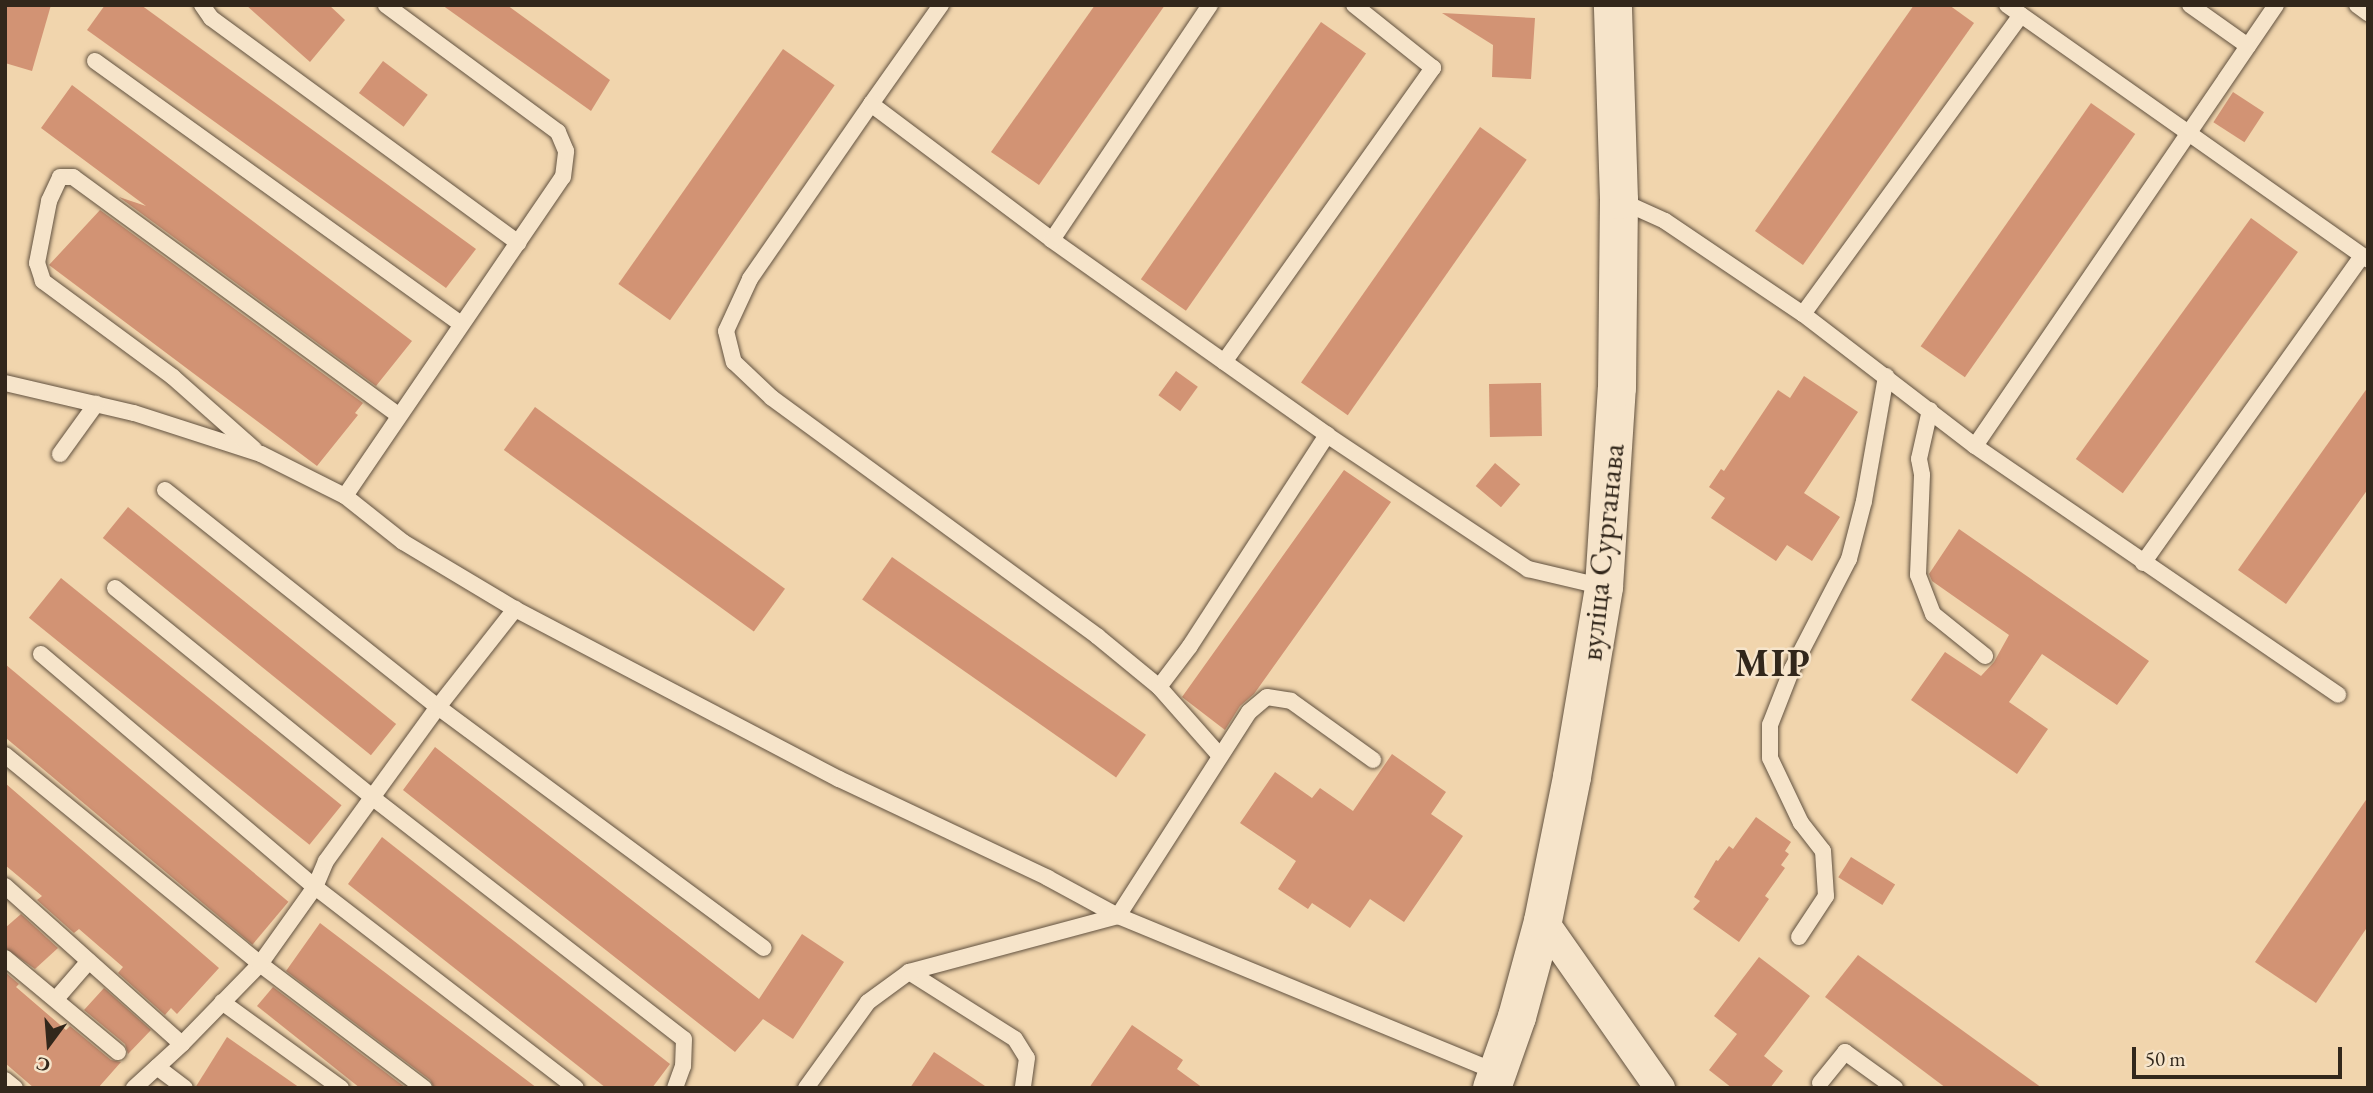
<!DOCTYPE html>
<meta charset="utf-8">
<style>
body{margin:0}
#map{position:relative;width:2373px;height:1093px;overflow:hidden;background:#f1d5ad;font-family:"EB Garamond",serif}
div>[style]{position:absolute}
.building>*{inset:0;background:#d29374;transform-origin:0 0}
.roads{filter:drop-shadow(0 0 2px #625240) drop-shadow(0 0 2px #625240)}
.lane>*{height:16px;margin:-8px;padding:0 8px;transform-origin:8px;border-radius:8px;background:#f6e4ca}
.street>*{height:30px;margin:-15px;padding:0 15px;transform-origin:15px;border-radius:15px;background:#f6e4ca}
.secondary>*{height:38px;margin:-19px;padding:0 19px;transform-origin:19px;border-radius:19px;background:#f6e4ca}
span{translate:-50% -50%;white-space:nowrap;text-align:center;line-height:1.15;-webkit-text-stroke:5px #f6e4ca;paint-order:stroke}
.street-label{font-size:32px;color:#32271b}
.district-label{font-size:38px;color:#32271b;font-weight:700;letter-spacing:2px}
.frame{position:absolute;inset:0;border:7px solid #32271b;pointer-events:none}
.north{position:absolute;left:14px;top:1009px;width:70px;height:70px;-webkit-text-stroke:5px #f6e4ca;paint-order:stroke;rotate:196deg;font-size:19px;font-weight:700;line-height:28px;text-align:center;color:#32271b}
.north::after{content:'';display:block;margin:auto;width:24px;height:32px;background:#32271b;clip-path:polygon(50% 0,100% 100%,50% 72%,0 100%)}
.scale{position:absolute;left:2132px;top:1047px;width:210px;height:32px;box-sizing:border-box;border:4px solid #32271b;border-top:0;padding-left:9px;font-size:21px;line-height:24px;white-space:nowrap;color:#32271b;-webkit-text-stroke:5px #f6e4ca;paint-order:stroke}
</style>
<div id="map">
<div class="building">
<i style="clip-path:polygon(5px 5px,51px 5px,32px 71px,5px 63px)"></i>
<i style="clip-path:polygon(105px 5px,141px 5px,476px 249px,446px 288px,87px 30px)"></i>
<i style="clip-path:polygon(246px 5px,329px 5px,345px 20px,310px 62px)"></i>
<i style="clip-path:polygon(442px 5px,507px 5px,610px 80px,591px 111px)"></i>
<i style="clip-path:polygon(1095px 5px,1165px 5px,1039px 185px,991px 152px)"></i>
<i style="clip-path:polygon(1914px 5px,1949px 5px,1974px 23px,1803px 265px,1755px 231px)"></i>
<i style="clip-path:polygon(1442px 13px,1535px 18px,1531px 79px,1492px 77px,1493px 45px)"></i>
<i style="left:1321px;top:22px;width:55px;height:314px;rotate:35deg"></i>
<i style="left:783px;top:49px;width:63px;height:287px;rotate:35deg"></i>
<i style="left:383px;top:61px;width:56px;height:40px;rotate:37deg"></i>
<i style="clip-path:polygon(72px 85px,412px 341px,376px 386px,119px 197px,146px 206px,41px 128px)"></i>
<i style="left:2233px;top:92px;width:37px;height:36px;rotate:33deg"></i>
<i style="left:2091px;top:103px;width:54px;height:297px;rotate:35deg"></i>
<i style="left:1480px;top:127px;width:57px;height:312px;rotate:35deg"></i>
<i style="clip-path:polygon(100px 210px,363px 403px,355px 413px,358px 415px,317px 466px,49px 265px)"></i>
<i style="left:2251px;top:218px;width:58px;height:298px;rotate:36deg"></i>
<i style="left:1176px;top:371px;width:27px;height:30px;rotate:36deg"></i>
<i style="clip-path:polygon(1804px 376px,1858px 412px,1804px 493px,1840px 517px,1812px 561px,1787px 545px,1776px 561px,1711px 518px,1725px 498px,1709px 487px,1721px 469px,1724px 471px,1778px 390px,1790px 398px)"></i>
<i style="left:1541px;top:383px;width:53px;height:52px;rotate:89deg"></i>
<i style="clip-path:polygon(2368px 387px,2368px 489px,2286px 604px,2238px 570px)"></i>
<i style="left:535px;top:407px;width:309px;height:53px;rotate:36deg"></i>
<i style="left:1495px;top:463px;width:33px;height:30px;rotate:40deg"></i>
<i style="clip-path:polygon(1344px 470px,1391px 502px,1254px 694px,1240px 706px,1225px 730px,1182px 697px)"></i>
<i style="left:128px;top:507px;width:345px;height:40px;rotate:39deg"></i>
<i style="clip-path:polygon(1959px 529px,2149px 661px,2117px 705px,2042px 654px,2009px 702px,2048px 729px,2017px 774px,1911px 700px,1945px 652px,1981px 676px,1994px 662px,2009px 635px,1932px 581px,1929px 574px)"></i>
<i style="left:892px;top:557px;width:310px;height:52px;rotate:35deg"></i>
<i style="left:61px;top:578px;width:361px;height:51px;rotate:39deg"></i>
<i style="left:5px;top:664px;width:370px;height:56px;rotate:40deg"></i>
<i style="clip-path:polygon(435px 747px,759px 999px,802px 934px,844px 962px,793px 1039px,763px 1019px,735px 1052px,403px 790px)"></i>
<i style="clip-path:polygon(1392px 754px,1446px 792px,1431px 814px,1463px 836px,1404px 922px,1370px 899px,1350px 928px,1312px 903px,1308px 909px,1278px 889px,1296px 861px,1240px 823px,1275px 772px,1312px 798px,1320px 788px,1353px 811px)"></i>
<i style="clip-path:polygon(5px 783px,219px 968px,177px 1014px,171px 1008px,165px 1015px,118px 973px,123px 967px,79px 929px,74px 933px,37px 900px,42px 896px,5px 865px)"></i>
<i style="clip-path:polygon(2368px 797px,2368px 926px,2316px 1003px,2255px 962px)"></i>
<i style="clip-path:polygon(1756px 817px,1791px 842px,1785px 851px,1789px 854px,1781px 865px,1785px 868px,1765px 896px,1769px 899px,1739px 942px,1693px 909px,1700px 901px,1694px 897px,1716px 860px,1718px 861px,1729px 846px,1733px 849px)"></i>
<i style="clip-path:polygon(382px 837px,670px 1064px,652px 1088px,606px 1088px,348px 884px)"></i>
<i style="left:1851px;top:857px;width:52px;height:24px;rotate:32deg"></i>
<i style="clip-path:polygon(21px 914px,58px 948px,35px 969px,5px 948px,5px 928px)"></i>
<i style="clip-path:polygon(320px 923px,537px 1088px,434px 1088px,430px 1080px,286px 971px)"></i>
<i style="clip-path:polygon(1858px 955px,2042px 1088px,1946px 1088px,1825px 997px)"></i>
<i style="clip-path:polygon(1759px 957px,1810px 996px,1764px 1056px,1783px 1071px,1770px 1088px,1732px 1088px,1709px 1070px,1737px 1034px,1714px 1016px)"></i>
<i style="clip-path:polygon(5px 972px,19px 984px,16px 987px,66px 1030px,70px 1026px,111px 1060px,121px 1062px,98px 1088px,34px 1088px,5px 1063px)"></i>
<i style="clip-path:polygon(273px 987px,406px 1088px,360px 1088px,257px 1006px)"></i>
<i style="clip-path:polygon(104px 988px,151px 1030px,128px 1054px,125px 1044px,84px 1010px)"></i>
<i style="clip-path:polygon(1132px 1025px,1183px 1060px,1177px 1069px,1203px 1088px,1089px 1088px)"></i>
<i style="clip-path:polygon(227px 1037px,300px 1088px,195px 1088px)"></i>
<i style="clip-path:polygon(934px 1052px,988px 1088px,910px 1088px)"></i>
</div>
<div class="roads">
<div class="lane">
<i style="left:202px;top:5px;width:16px;rotate:55deg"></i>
<i style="left:211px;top:18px;width:381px;rotate:36.2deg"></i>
<i style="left:941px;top:5px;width:121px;rotate:125.3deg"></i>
<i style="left:871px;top:104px;width:226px;rotate:36.9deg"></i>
<i style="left:1052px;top:240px;width:337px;rotate:35.3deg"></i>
<i style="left:1327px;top:435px;width:242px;rotate:33.7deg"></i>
<i style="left:1528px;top:569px;width:78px;rotate:13.3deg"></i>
<i style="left:2007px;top:5px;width:442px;rotate:35.2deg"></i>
<i style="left:2190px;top:5px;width:71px;rotate:35.3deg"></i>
<i style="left:2357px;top:5px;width:14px;rotate:36deg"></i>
<i style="left:95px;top:61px;width:449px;rotate:35.7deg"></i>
<i style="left:871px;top:104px;width:213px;rotate:124.7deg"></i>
<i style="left:750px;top:279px;width:57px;rotate:114.8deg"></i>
<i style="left:726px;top:331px;width:32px;rotate:76deg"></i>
<i style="left:734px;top:362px;width:52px;rotate:43.5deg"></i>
<i style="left:772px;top:398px;width:403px;rotate:36.2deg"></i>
<i style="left:1097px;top:636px;width:80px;rotate:39.4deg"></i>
<i style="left:1159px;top:687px;width:51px;rotate:-52.9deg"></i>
<i style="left:1190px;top:646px;width:252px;rotate:-57deg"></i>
<i style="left:1621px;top:201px;width:48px;rotate:24.4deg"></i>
<i style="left:1665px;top:221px;width:166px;rotate:34deg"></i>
<i style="left:1803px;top:314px;width:217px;rotate:37.5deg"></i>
<i style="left:1975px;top:446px;width:440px;rotate:34.4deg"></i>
<i style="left:1052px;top:240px;width:283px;rotate:-56.1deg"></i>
<i style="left:1803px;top:314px;width:370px;rotate:-53.9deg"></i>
<i style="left:1224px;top:362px;width:361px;rotate:-54.6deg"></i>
<i style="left:1433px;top:68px;width:101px;rotate:-141.4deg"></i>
<i style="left:5px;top:383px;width:132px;rotate:13.1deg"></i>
<i style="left:134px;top:413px;width:133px;rotate:17.9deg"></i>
<i style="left:261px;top:454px;width:94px;rotate:26.6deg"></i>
<i style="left:345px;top:496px;width:74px;rotate:38.4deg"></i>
<i style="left:403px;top:542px;width:131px;rotate:30.9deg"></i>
<i style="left:515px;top:609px;width:366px;rotate:27.7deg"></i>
<i style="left:839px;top:779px;width:231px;rotate:25.3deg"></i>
<i style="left:1048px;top:878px;width:80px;rotate:28.5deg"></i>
<i style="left:1118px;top:916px;width:411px;rotate:22.4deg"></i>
<i style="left:1930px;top:410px;width:50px;rotate:102.7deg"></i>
<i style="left:1919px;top:459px;width:16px;rotate:79deg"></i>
<i style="left:1922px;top:475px;width:100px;rotate:92.3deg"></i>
<i style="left:1918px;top:575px;width:42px;rotate:69deg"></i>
<i style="left:1933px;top:614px;width:67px;rotate:38.9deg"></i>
<i style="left:1975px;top:446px;width:534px;rotate:-55.68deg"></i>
<i style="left:254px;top:449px;width:108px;rotate:-138.4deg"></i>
<i style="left:173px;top:377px;width:162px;rotate:-143.6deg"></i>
<i style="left:43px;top:281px;width:19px;rotate:-108deg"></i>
<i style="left:37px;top:263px;width:63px;rotate:-79deg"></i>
<i style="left:49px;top:201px;width:26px;rotate:-65deg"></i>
<i style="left:60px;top:177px;width:13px"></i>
<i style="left:73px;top:177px;width:404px;rotate:36.2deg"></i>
<i style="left:60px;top:454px;width:62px;rotate:-54.2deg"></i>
<i style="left:165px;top:490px;width:349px;rotate:38.5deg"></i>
<i style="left:438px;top:707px;width:405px;rotate:36.5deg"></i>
<i style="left:345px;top:496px;width:386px;rotate:-55.7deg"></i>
<i style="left:563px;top:177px;width:26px;rotate:-83deg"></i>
<i style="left:566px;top:151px;width:21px;rotate:-113deg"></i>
<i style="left:558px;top:132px;width:214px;rotate:-143.6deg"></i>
<i style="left:2143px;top:563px;width:377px;rotate:-54.5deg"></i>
<i style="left:115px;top:588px;width:333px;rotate:39.1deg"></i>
<i style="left:373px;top:798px;width:393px;rotate:37.8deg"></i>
<i style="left:684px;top:1039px;width:27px;rotate:92deg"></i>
<i style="left:683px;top:1066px;width:23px;rotate:110deg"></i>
<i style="left:41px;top:654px;width:360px;rotate:40.4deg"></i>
<i style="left:315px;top:887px;width:329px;rotate:37.6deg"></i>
<i style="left:1159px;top:687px;width:92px;rotate:48.5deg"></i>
<i style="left:5px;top:755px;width:330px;rotate:39.3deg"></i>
<i style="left:260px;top:964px;width:206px;rotate:37.1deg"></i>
<i style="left:5px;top:886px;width:237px;rotate:41.8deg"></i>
<i style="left:1799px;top:937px;width:49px;rotate:-56.6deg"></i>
<i style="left:1826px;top:896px;width:45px;rotate:-93.8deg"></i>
<i style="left:1823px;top:851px;width:36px;rotate:-128deg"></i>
<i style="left:1801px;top:823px;width:72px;rotate:-115.5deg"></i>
<i style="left:1770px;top:758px;width:33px;rotate:-90deg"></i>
<i style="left:1770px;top:725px;width:60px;rotate:-68.6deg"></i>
<i style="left:1792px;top:669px;width:124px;rotate:-62.6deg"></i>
<i style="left:1849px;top:559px;width:60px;rotate:-75.5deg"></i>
<i style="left:1864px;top:501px;width:127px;rotate:-80deg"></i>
<i style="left:5px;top:958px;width:147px;rotate:39.8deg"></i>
<i style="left:909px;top:972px;width:125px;rotate:32.3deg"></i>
<i style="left:1015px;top:1039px;width:22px;rotate:58deg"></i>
<i style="left:1027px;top:1058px;width:30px;rotate:98deg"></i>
<i style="left:56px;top:999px;width:50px;rotate:-49deg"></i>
<i style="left:222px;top:1002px;width:147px;rotate:35.9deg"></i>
<i style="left:157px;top:1067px;width:35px;rotate:37deg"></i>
<i style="left:5px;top:1080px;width:13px;rotate:39deg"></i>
<i style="left:1820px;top:1083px;width:40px;rotate:-51deg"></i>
<i style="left:1845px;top:1052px;width:62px;rotate:35.8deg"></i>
<i style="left:134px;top:1088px;width:65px;rotate:-42.5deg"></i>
<i style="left:182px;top:1044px;width:112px;rotate:-45.7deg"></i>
<i style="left:260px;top:964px;width:95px;rotate:-54.5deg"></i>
<i style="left:315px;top:887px;width:28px;rotate:-67deg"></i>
<i style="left:326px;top:861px;width:190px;rotate:-54deg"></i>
<i style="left:438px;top:707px;width:125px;rotate:-51.8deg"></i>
<i style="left:806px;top:1088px;width:106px;rotate:-54.2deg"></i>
<i style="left:868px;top:1002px;width:51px;rotate:-36.2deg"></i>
<i style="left:909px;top:972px;width:216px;rotate:-15deg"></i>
<i style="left:1118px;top:916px;width:242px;rotate:-57.3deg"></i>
<i style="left:1249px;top:712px;width:23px;rotate:-40deg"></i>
<i style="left:1267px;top:697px;width:24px;rotate:9deg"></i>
<i style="left:1291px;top:701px;width:101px;rotate:35.7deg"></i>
</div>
<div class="street">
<i style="left:1543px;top:921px;width:204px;rotate:55deg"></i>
</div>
<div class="secondary">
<i style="left:1492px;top:1088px;width:75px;rotate:-70.6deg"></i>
<i style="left:1517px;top:1017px;width:99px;rotate:-74.8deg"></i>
<i style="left:1543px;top:921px;width:147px;rotate:-78.6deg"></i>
<i style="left:1572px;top:777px;width:193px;rotate:-80.4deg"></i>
<i style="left:1604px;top:587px;width:199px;rotate:-86.3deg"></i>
<i style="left:1617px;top:388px;width:188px;rotate:-89.4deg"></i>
<i style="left:1619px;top:200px;width:195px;rotate:-91.8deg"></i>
</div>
</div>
<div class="street-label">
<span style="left:1602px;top:552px;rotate:-84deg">вуліца Сурганава</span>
</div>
<div class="district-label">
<span style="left:1773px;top:663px">МІР</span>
</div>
<div class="frame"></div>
<div class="north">С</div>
<div class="scale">50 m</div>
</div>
